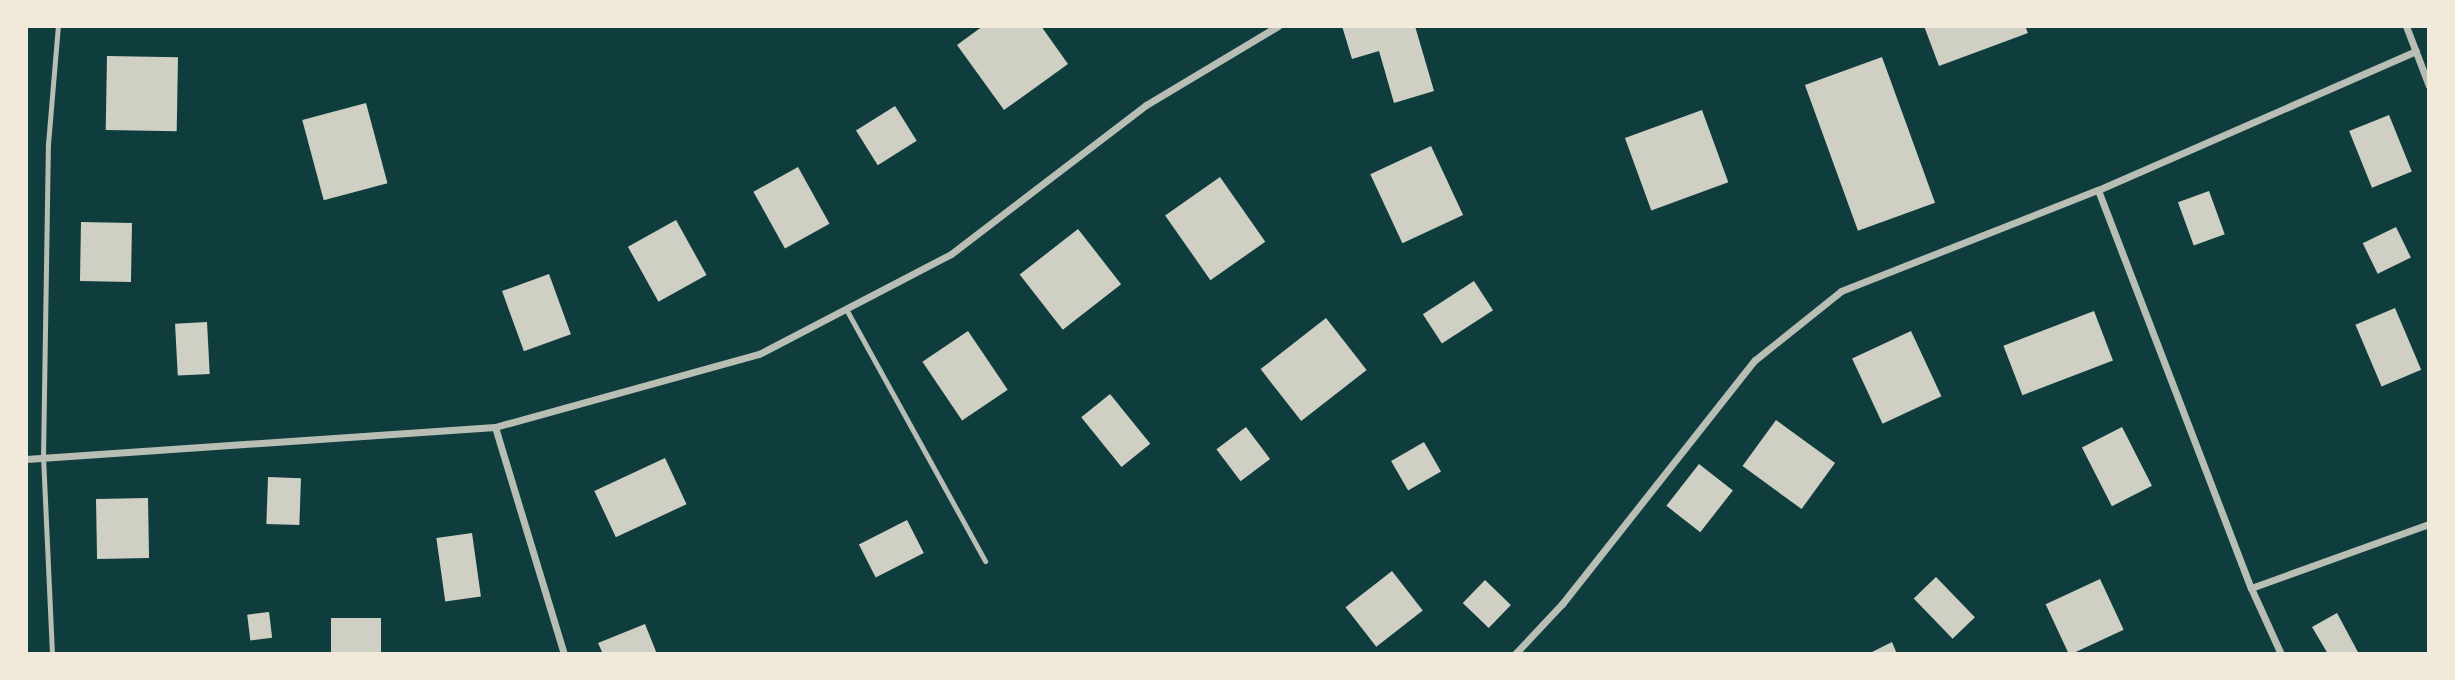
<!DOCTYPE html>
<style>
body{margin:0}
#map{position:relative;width:2455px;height:680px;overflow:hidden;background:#0f3d3e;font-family:"Fira Sans",sans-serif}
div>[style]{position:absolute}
.building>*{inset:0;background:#cfcfc3;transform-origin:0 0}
.service>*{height:5px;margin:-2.5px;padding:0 2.5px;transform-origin:2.5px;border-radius:2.5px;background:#b8beb3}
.minor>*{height:7px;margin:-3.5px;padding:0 3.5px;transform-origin:3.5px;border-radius:3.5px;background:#b8beb3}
span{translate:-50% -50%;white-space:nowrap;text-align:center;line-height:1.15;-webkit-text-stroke:6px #f1e9da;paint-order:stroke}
.frame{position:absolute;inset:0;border:28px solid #f1e9da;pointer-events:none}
</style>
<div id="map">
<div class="building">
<i style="clip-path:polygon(983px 26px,1041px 26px,1068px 64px,1004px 110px,957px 45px)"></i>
<i style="clip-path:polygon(1342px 26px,1415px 26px,1434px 91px,1394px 103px,1379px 51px,1352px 59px)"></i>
<i style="clip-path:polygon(1924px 26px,2025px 26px,2028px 33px,1939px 66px)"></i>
<i style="left:107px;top:56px;width:71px;height:74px;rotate:1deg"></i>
<i style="left:1882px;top:57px;width:155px;height:82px;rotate:70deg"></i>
<i style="left:366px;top:103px;width:83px;height:66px;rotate:75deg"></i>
<i style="left:895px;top:106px;width:41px;height:46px;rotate:58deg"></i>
<i style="left:1702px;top:110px;width:77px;height:82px;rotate:70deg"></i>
<i style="left:2389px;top:115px;width:61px;height:43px;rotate:68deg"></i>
<i style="left:1431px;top:146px;width:76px;height:67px;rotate:65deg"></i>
<i style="left:798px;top:167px;width:65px;height:51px;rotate:61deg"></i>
<i style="left:1220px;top:177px;width:79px;height:67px;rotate:55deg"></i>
<i style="left:2209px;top:191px;width:46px;height:33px;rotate:70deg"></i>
<i style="left:676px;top:220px;width:63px;height:55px;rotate:61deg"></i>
<i style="left:81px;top:222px;width:51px;height:59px;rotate:1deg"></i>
<i style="left:2396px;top:227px;width:34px;height:37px;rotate:64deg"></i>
<i style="left:1078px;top:229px;width:70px;height:74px;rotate:52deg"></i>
<i style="left:549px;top:274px;width:64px;height:50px;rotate:70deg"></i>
<i style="left:1474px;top:281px;width:35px;height:61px;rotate:57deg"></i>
<i style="left:2395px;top:308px;width:67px;height:43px;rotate:67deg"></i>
<i style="left:2094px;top:311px;width:53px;height:97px;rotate:69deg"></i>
<i style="left:1326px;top:318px;width:66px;height:83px;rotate:52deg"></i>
<i style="left:207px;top:322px;width:52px;height:32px;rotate:87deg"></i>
<i style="left:968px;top:331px;width:71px;height:55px;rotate:56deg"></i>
<i style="left:1911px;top:331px;width:72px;height:65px;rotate:65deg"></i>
<i style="left:1110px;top:394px;width:64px;height:37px;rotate:51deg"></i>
<i style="left:1776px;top:420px;width:73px;height:57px;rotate:36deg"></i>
<i style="left:1246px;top:427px;width:40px;height:37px;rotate:53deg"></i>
<i style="left:2122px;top:427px;width:66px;height:45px;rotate:63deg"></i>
<i style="left:1424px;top:442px;width:34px;height:38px;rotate:60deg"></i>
<i style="left:665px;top:458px;width:51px;height:78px;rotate:65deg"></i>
<i style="left:1699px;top:464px;width:43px;height:53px;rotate:38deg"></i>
<i style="left:268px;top:477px;width:33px;height:47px;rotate:2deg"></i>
<i style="left:148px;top:498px;width:60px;height:52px;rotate:89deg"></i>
<i style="left:907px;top:520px;width:37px;height:54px;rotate:63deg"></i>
<i style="left:472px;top:533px;width:64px;height:36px;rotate:82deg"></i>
<i style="left:1392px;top:571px;width:50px;height:59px;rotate:52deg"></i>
<i style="left:1936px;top:577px;width:56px;height:31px;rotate:46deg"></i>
<i style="left:2100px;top:579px;width:56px;height:60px;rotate:65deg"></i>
<i style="left:1485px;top:580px;width:36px;height:32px;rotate:44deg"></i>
<i style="left:269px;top:612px;width:26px;height:22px;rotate:83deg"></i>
<i style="clip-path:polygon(2337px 613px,2359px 654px,2328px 654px,2312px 627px)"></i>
<i style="left:331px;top:618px;width:50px;height:36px"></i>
<i style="clip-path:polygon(645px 624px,657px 654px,603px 654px,598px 643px)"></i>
<i style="clip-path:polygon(1892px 642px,1897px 654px,1868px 654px)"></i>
</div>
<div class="service">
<i style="left:846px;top:309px;width:288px;rotate:61.1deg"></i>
<i style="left:52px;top:654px;width:196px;rotate:-92.6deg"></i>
<i style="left:43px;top:458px;width:314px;rotate:-89.1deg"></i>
<i style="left:48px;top:144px;width:118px;rotate:-85.2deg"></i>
</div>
<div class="minor">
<i style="left:2406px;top:26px;width:64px;rotate:69deg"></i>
<i style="left:2098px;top:190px;width:426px;rotate:69deg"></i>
<i style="left:2251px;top:588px;width:72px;rotate:65.6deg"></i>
<i style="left:495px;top:427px;width:237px;rotate:73.1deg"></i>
<i style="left:26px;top:459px;width:470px;rotate:-3.9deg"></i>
<i style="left:495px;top:427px;width:274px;rotate:-15.5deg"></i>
<i style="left:759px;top:354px;width:216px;rotate:-27.5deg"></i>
<i style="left:951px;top:254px;width:245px;rotate:-37.4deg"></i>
<i style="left:1146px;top:105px;width:154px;rotate:-30.9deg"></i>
<i style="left:2251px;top:588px;width:189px;rotate:-19.8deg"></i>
<i style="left:1515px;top:654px;width:69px;rotate:-46.8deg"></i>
<i style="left:1562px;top:604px;width:311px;rotate:-51.7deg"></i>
<i style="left:1755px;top:360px;width:110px;rotate:-38.7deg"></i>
<i style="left:1841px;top:291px;width:276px;rotate:-21.5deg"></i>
<i style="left:2098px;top:190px;width:347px;rotate:-23.6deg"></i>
</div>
<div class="frame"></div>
</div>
